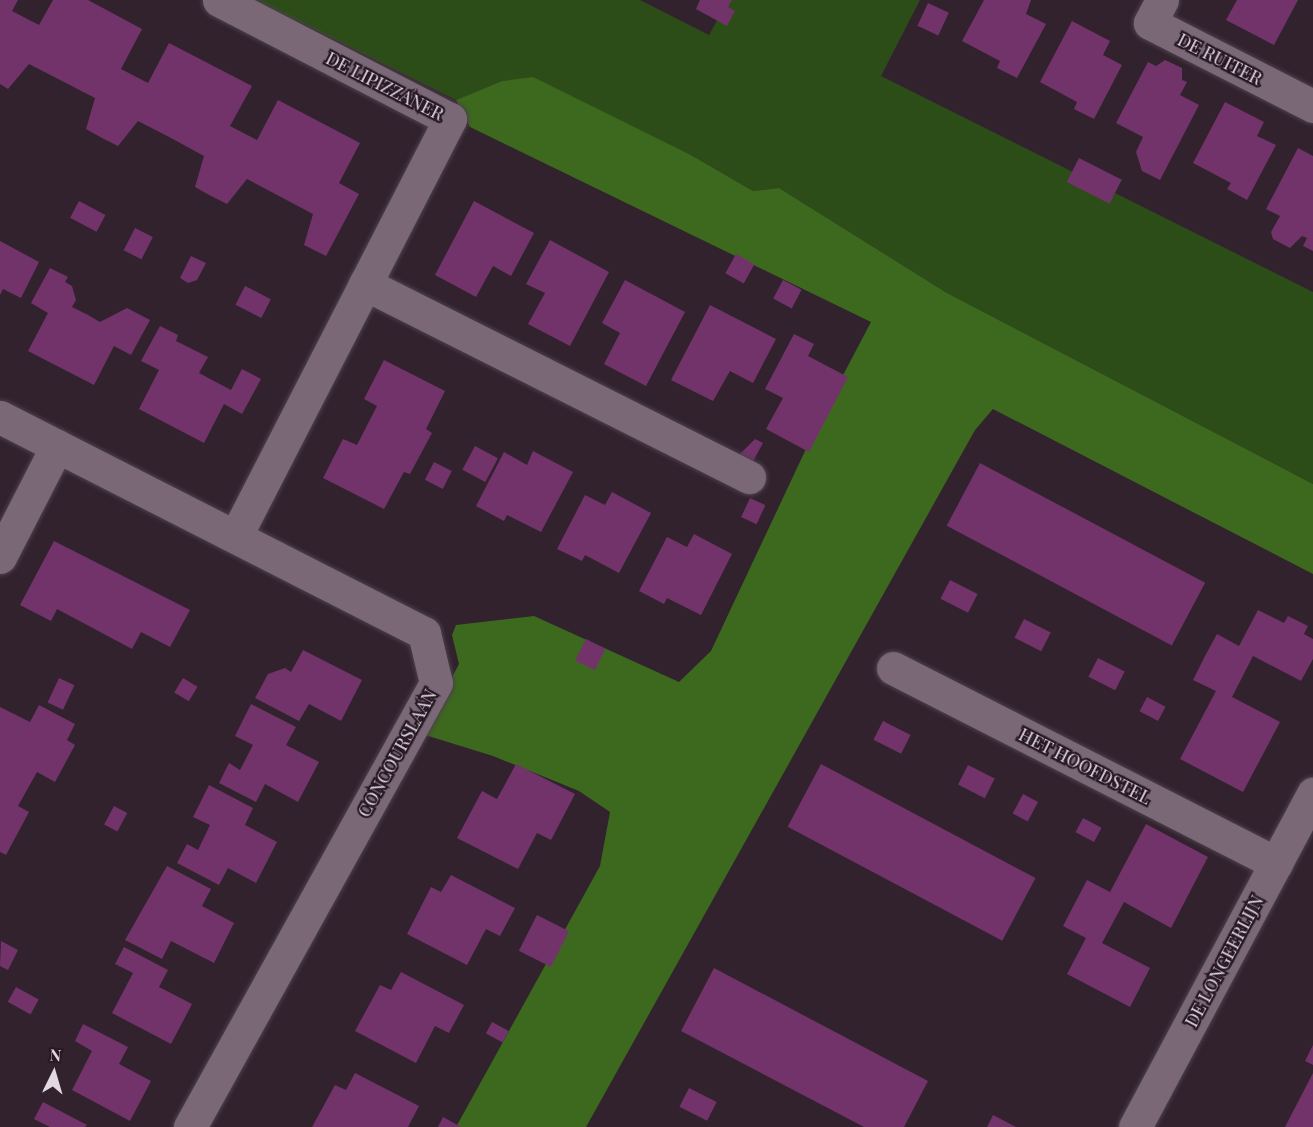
<!DOCTYPE html>
<style>
body{margin:0}
#map{position:relative;width:1313px;height:1127px;overflow:hidden;background:#31222e;font-family:"Playfair Display",serif}
div>[style]{position:absolute}
.green>*{inset:0;background:#2c4d17}
.forest>*{inset:0;background:#3d691e}
.building>*{inset:0;background:#72336a;transform-origin:0 0}
.roads{filter:drop-shadow(0 0 2px #4d404b) drop-shadow(0 0 2px #4d404b)}
.minor>*{height:33px;margin:-16.5px;padding:0 16.5px;transform-origin:16.5px;border-radius:16.5px;background:#7a6877}
span{translate:-50% -50%;white-space:nowrap;text-align:center;line-height:1.15;-webkit-text-stroke:4.5px #271824;paint-order:stroke}
.street-label{font-size:18px;color:#e2d8e0}
.north{position:absolute;left:24px;top:1043px;width:60px;height:60px;-webkit-text-stroke:4px #271824;paint-order:stroke;rotate:5deg;font-size:16px;font-weight:700;line-height:24px;text-align:center;color:#e2d8e0}
.north::after{content:'';display:block;margin:auto;width:21px;height:27px;background:#e2d8e0;clip-path:polygon(50% 0,100% 100%,50% 72%,0 100%)}
</style>
<div id="map">
<div class="green">
<i style="clip-path:polygon(255px 0,640px 0,709px 35px,728px 0,920px 0,881px 76px,1313px 292px,1313px 484px,947px 293px,779px 188px,753px 191px,691px 155px,533px 78px,502px 81px,456px 100px)"></i>
</div>
<div class="forest">
<i style="clip-path:polygon(533px 77px,691px 155px,753px 191px,779px 188px,947px 293px,1313px 484px,1313px 574px,993px 409px,975px 430px,586px 1127px,456px 1127px,600px 866px,610px 812px,579px 791px,493px 756px,422px 734px,459px 664px,452px 635px,456px 625px,534px 616px,679px 682px,711px 651px,821px 417px,871px 322px,470px 127px,456px 100px,502px 81px)"></i>
</div>
<div class="building">
<i style="clip-path:polygon(0 0,18px 0,12px 11px,39px 25px,53px 0,88px 0,142px 29px,121px 69px,148px 83px,169px 43px,252px 86px,230px 126px,257px 140px,278px 100px,360px 143px,339px 183px,359px 194px,326px 256px,304px 245px,313px 214px,247px 179px,227px 204px,211px 196px,195px 187px,204px 156px,171px 138px,138px 121px,118px 146px,102px 138px,86px 129px,95px 98px,29px 64px,8px 89px,0 84px)"></i>
<i style="clip-path:polygon(700px 0,732px 0,728px 7px,735px 11px,727px 26px,696px 9px)"></i>
<i style="clip-path:polygon(984px 0,1031px 0,1026px 14px,1046px 24px,1017px 78px,997px 68px,1000px 61px,962px 41px)"></i>
<i style="clip-path:polygon(1237px 0,1298px 0,1274px 45px,1226px 20px)"></i>
<i style="left:928px;top:3px;width:23px;height:25px;rotate:25deg"></i>
<i style="clip-path:polygon(1072px 21px,1110px 41px,1103px 55px,1122px 65px,1094px 119px,1074px 109px,1077px 102px,1040px 82px)"></i>
<i style="clip-path:polygon(1165px 60px,1182px 68px,1182px 80px,1187px 82px,1180px 95px,1199px 105px,1160px 180px,1142px 171px,1136px 152px,1143px 137px,1116px 123px,1148px 62px,1156px 66px)"></i>
<i style="clip-path:polygon(1225px 102px,1264px 122px,1257px 136px,1276px 145px,1247px 200px,1227px 189px,1231px 183px,1193px 163px)"></i>
<i style="clip-path:polygon(1298px 148px,1313px 156px,1313px 251px,1303px 246px,1307px 238px,1302px 236px,1290px 248px,1273px 239px,1271px 232px,1280px 216px,1266px 209px)"></i>
<i style="left:1079px;top:158px;width:48px;height:27px;rotate:27deg"></i>
<i style="left:79px;top:201px;width:30px;height:19px;rotate:28deg"></i>
<i style="clip-path:polygon(474px 201px,534px 233px,511px 276px,493px 266px,476px 297px,435px 275px)"></i>
<i style="left:135px;top:228px;width:20px;height:25px;rotate:27deg"></i>
<i style="clip-path:polygon(550px 240px,609px 272px,570px 346px,528px 324px,545px 293px,526px 284px)"></i>
<i style="clip-path:polygon(0 241px,39px 262px,21px 298px,3px 289px,0 295px)"></i>
<i style="left:736px;top:254px;width:21px;height:22px;rotate:29deg"></i>
<i style="clip-path:polygon(191px 256px,206px 263px,197px 280px,188px 283px,180px 278px)"></i>
<i style="clip-path:polygon(50px 268px,68px 277px,65px 282px,72px 286px,76px 300px,72px 307px,88px 315px,100px 322px,127px 308px,150px 320px,131px 355px,114px 346px,94px 385px,28px 351px,48px 313px,31px 303px)"></i>
<i style="clip-path:polygon(625px 280px,685px 312px,646px 386px,604px 364px,620px 333px,602px 323px)"></i>
<i style="left:783px;top:280px;width:21px;height:21px;rotate:28deg"></i>
<i style="left:245px;top:286px;width:29px;height:21px;rotate:27deg"></i>
<i style="clip-path:polygon(710px 305px,776px 339px,753px 383px,730px 371px,713px 401px,671px 380px)"></i>
<i style="clip-path:polygon(160px 326px,178px 335px,176px 341px,208px 357px,199px 373px,231px 390px,242px 369px,261px 379px,242px 414px,224px 404px,204px 443px,139px 409px,159px 370px,141px 361px)"></i>
<i style="clip-path:polygon(794px 334px,814px 344px,808px 356px,848px 377px,809px 452px,766px 429px,783px 398px,765px 389px)"></i>
<i style="clip-path:polygon(384px 360px,445px 391px,426px 429px,432px 433px,410px 474px,404px 472px,384px 509px,323px 478px,343px 439px,357px 445px,377px 406px,364px 399px)"></i>
<i style="clip-path:polygon(755px 439px,763px 443px,751px 465px,737px 457px)"></i>
<i style="left:475px;top:446px;width:26px;height:27px;rotate:28deg"></i>
<i style="clip-path:polygon(533px 451px,573px 472px,541px 532px,507px 515px,504px 521px,476px 506px,504px 452px,527px 465px)"></i>
<i style="left:434px;top:462px;width:20px;height:20px;rotate:27deg"></i>
<i style="left:980px;top:463px;width:255px;height:71px;rotate:28deg"></i>
<i style="clip-path:polygon(612px 492px,651px 513px,619px 573px,585px 555px,582px 561px,557px 549px,585px 495px,605px 505px)"></i>
<i style="left:750px;top:498px;width:17px;height:21px;rotate:25deg"></i>
<i style="clip-path:polygon(694px 534px,732px 554px,701px 615px,667px 598px,664px 604px,639px 591px,667px 537px,687px 547px)"></i>
<i style="clip-path:polygon(54px 541px,190px 610px,170px 647px,141px 632px,132px 649px,57px 609px,51px 621px,20px 605px)"></i>
<i style="left:950px;top:580px;width:31px;height:21px;rotate:27deg"></i>
<i style="clip-path:polygon(1258px 610px,1284px 623px,1288px 616px,1308px 626px,1304px 634px,1313px 639px,1313px 659px,1301px 681px,1253px 656px,1232px 697px,1280px 722px,1243px 792px,1180px 759px,1216px 691px,1193px 680px,1205px 656px,1217px 634px,1239px 646px)"></i>
<i style="left:1024px;top:619px;width:30px;height:21px;rotate:27deg"></i>
<i style="left:586px;top:639px;width:22px;height:24px;rotate:27deg"></i>
<i style="clip-path:polygon(303px 650px,362px 680px,341px 721px,309px 704px,299px 721px,255px 698px,268px 674px,285px 668px,291px 672px)"></i>
<i style="left:1098px;top:658px;width:30px;height:21px;rotate:27deg"></i>
<i style="left:59px;top:678px;width:17px;height:27px;rotate:25deg"></i>
<i style="left:183px;top:678px;width:17px;height:17px;rotate:31deg"></i>
<i style="left:1147px;top:697px;width:21px;height:16px;rotate:28deg"></i>
<i style="clip-path:polygon(251px 704px,296px 727px,286px 745px,319px 762px,298px 802px,265px 784px,256px 802px,219px 783px,229px 763px,240px 770px,253px 745px,235px 736px)"></i>
<i style="clip-path:polygon(39px 705px,75px 724px,67px 740px,75px 745px,55px 782px,37px 772px,18px 806px,29px 812px,6px 855px,0 852px,0 707px,30px 722px)"></i>
<i style="left:883px;top:721px;width:31px;height:21px;rotate:27deg"></i>
<i style="clip-path:polygon(516px 764px,575px 794px,551px 840px,537px 833px,518px 869px,457px 838px,482px 791px,497px 799px)"></i>
<i style="left:821px;top:764px;width:243px;height:71px;rotate:28deg"></i>
<i style="left:968px;top:765px;width:30px;height:22px;rotate:27deg"></i>
<i style="clip-path:polygon(209px 785px,253px 808px,245px 825px,277px 842px,256px 883px,228px 868px,219px 885px,177px 863px,187px 844px,198px 850px,210px 825px,193px 817px)"></i>
<i style="left:1023px;top:794px;width:17px;height:22px;rotate:28deg"></i>
<i style="left:114px;top:806px;width:15px;height:21px;rotate:28deg"></i>
<i style="left:1083px;top:818px;width:21px;height:16px;rotate:28deg"></i>
<i style="clip-path:polygon(1146px 824px,1208px 857px,1171px 928px,1124px 902px,1102px 943px,1150px 968px,1130px 1007px,1067px 974px,1086px 938px,1063px 926px,1087px 880px,1110px 892px)"></i>
<i style="clip-path:polygon(167px 866px,211px 889px,202px 906px,234px 923px,214px 963px,171px 941px,162px 959px,125px 940px)"></i>
<i style="clip-path:polygon(451px 875px,515px 908px,500px 936px,486px 929px,467px 965px,407px 934px,431px 887px,441px 892px)"></i>
<i style="left:537px;top:915px;width:36px;height:40px;rotate:27deg"></i>
<i style="clip-path:polygon(1px 941px,18px 950px,8px 970px,0 966px)"></i>
<i style="clip-path:polygon(124px 947px,168px 970px,159px 987px,192px 1004px,171px 1044px,112px 1013px,133px 973px,115px 964px)"></i>
<i style="clip-path:polygon(714px 968px,928px 1081px,904px 1127px,864px 1127px,681px 1031px)"></i>
<i style="clip-path:polygon(401px 972px,464px 1005px,449px 1033px,435px 1026px,416px 1063px,355px 1031px,380px 985px,391px 990px)"></i>
<i style="left:16px;top:987px;width:26px;height:17px;rotate:29deg"></i>
<i style="left:492px;top:1022px;width:19px;height:13px;rotate:28deg"></i>
<i style="clip-path:polygon(83px 1024px,128px 1047px,119px 1064px,151px 1081px,130px 1121px,72px 1090px,92px 1051px,75px 1041px)"></i>
<i style="clip-path:polygon(1313px 1045px,1313px 1065px,1305px 1061px)"></i>
<i style="clip-path:polygon(355px 1073px,419px 1106px,408px 1127px,312px 1127px,335px 1085px,346px 1090px)"></i>
<i style="clip-path:polygon(1313px 1073px,1313px 1127px,1285px 1127px)"></i>
<i style="left:689px;top:1088px;width:31px;height:21px;rotate:27deg"></i>
<i style="clip-path:polygon(43px 1102px,87px 1125px,85px 1127px,50px 1127px,34px 1119px)"></i>
<i style="clip-path:polygon(993px 1115px,1016px 1127px,987px 1127px)"></i>
<i style="clip-path:polygon(443px 1117px,461px 1127px,438px 1127px)"></i>
</div>
<div class="roads">
<div class="minor">
<i style="left:219px;top:0;width:260px;rotate:27.3deg"></i>
<i style="left:450px;top:119px;width:468px;rotate:117.2deg"></i>
<i style="left:1162px;top:0;width:26px;rotate:118deg"></i>
<i style="left:1150px;top:23px;width:183px;rotate:27deg"></i>
<i style="left:365px;top:284px;width:430px;rotate:26.7deg"></i>
<i style="left:0;top:417px;width:476px;rotate:27deg"></i>
<i style="left:424px;top:633px;width:51px;rotate:76.5deg"></i>
<i style="left:436px;top:683px;width:508px;rotate:118.99deg"></i>
<i style="left:0;top:557px;width:125px;rotate:-62.8deg"></i>
<i style="left:893px;top:668px;width:430px;rotate:27deg"></i>
<i style="left:1135px;top:1127px;width:378px;rotate:-61.9deg"></i>
</div>
</div>
<div class="street-label">
<span style="left:1220px;top:59px;rotate:27deg">DE RUITER</span>
<span style="left:385px;top:86px;rotate:27deg">DE LIPIZZANER</span>
<span style="left:397px;top:753px;rotate:-61deg">CONCOURSLAAN</span>
<span style="left:1085px;top:766px;rotate:27deg">HET HOOFDSTEL</span>
<span style="left:1224px;top:961px;rotate:-62deg">DE LONGEERLIJN</span>
</div>
<div class="north">N</div>
</div>
